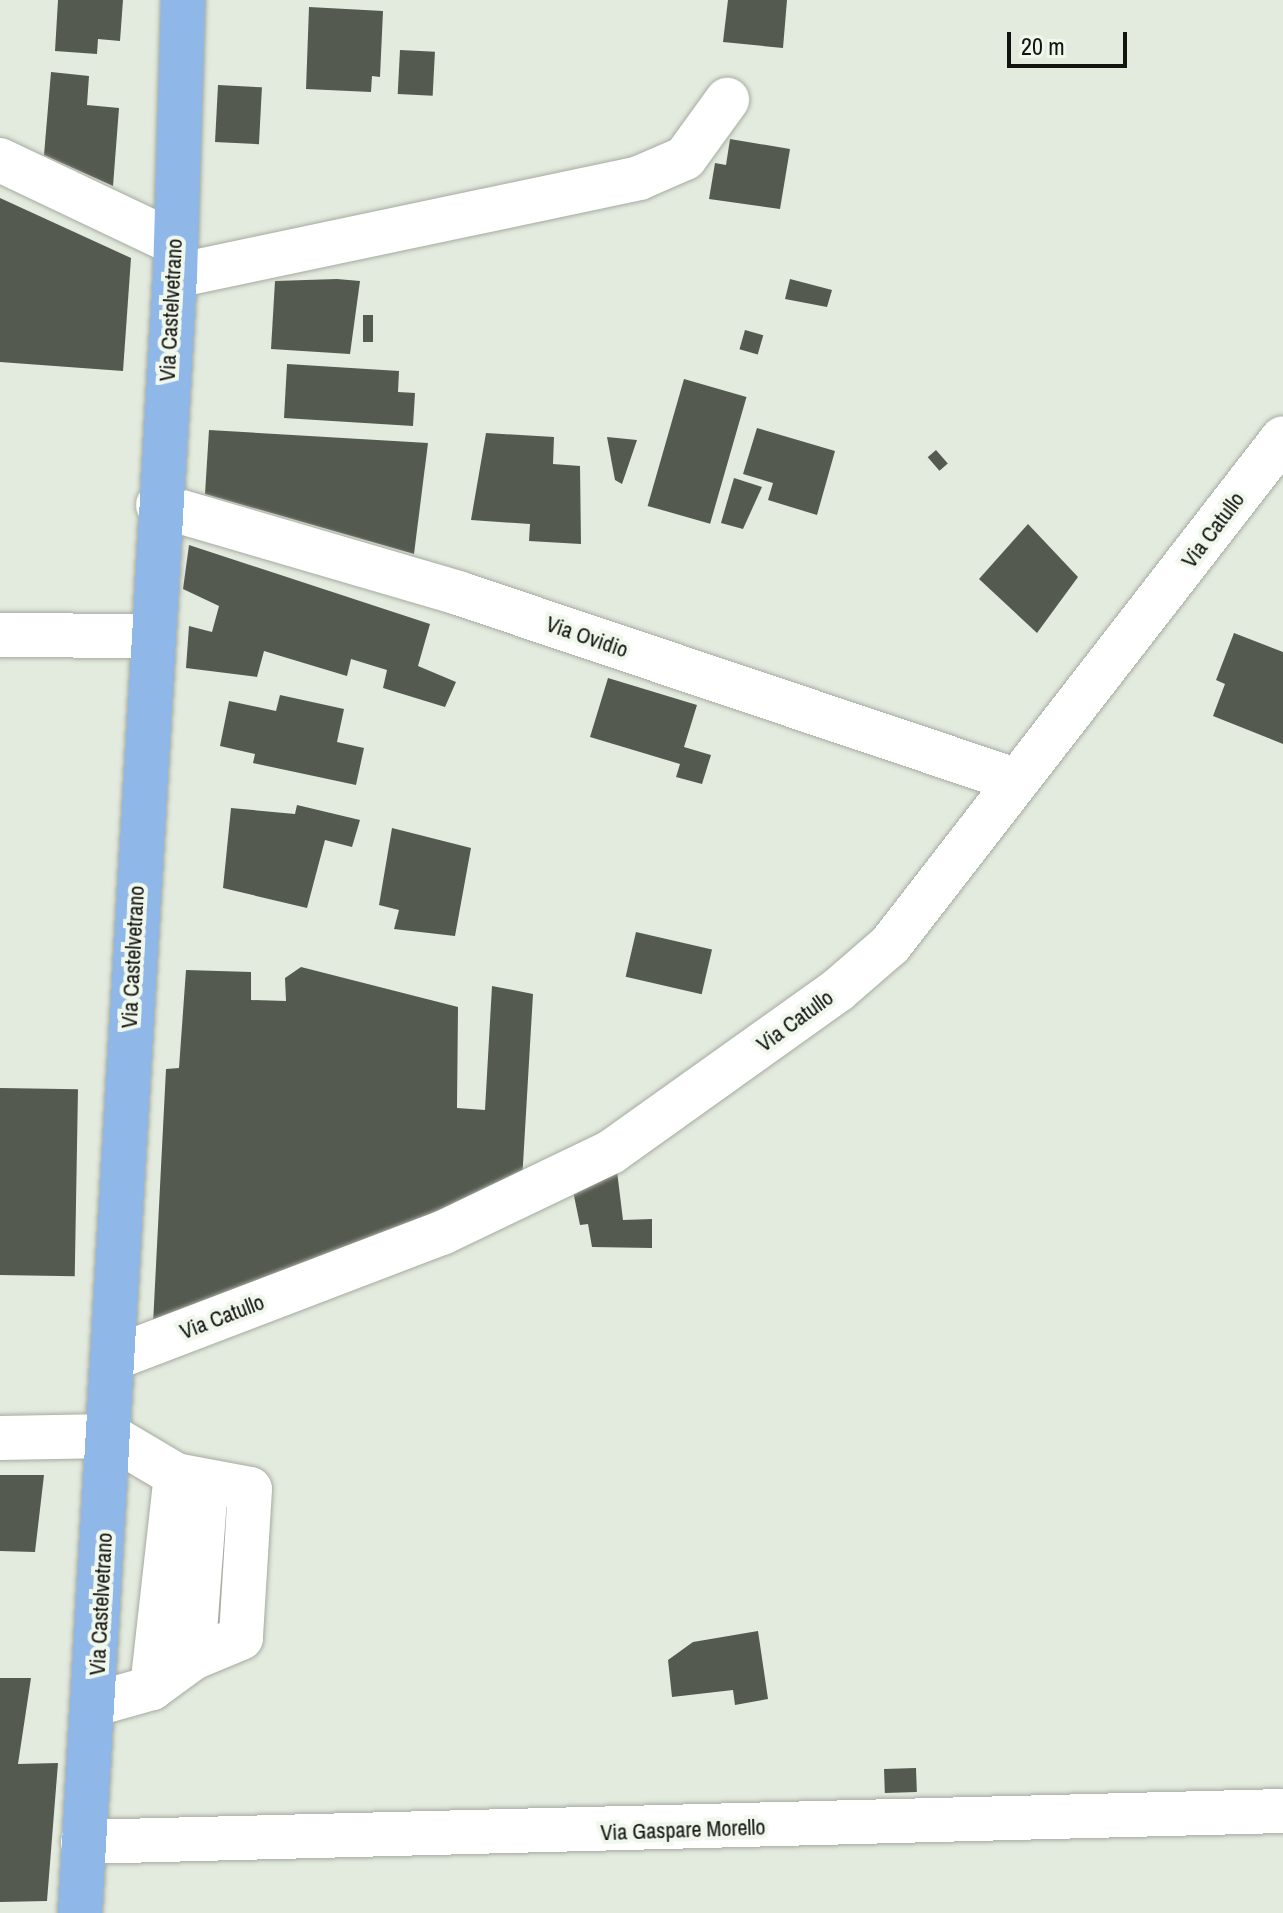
<!DOCTYPE html>
<style>
body{margin:0}
#map{position:relative;width:1283px;height:1913px;overflow:hidden;background:#e3eade;font-family:"Archivo Narrow",sans-serif}
div>[style]{position:absolute}
.building>*{inset:0;background:#545a50;transform-origin:0 0}
.roads{filter:drop-shadow(0 0 2px #a5aba0) drop-shadow(0 0 2px #a5aba0)}
.minor>*{height:44px;margin:-22px;padding:0 22px;transform-origin:22px;border-radius:22px;background:#fff}
.major>*{height:44px;margin:-22px;padding:0 22px;transform-origin:22px;border-radius:22px;background:#8fb8e8}
span{translate:-50% -50%;white-space:nowrap;text-align:center;line-height:1.15;-webkit-text-stroke:8px #f0f7ec;paint-order:stroke}
.street-label{font-size:22px;color:#121410}
.scale{position:absolute;left:1007px;top:32px;width:120px;height:36px;box-sizing:border-box;border:4px solid #121410;border-top:0;padding-left:10px;font-size:24px;line-height:28px;white-space:nowrap;color:#121410;-webkit-text-stroke:6px #f0f7ec;paint-order:stroke}
</style>
<div id="map">
<div class="building">
<i style="clip-path:polygon(58px 0,123px 0,120px 41px,98px 39px,97px 54px,55px 51px)"></i>
<i style="clip-path:polygon(728px 0,787px 0,783px 48px,723px 42px)"></i>
<i style="clip-path:polygon(309px 7px,383px 11px,380px 77px,372px 76px,371px 92px,306px 89px)"></i>
<i style="left:400px;top:50px;width:35px;height:44px;rotate:3deg"></i>
<i style="clip-path:polygon(51px 72px,89px 76px,87px 105px,119px 108px,113px 186px,44px 155px)"></i>
<i style="left:218px;top:85px;width:44px;height:57px;rotate:3deg"></i>
<i style="clip-path:polygon(730px 139px,790px 149px,780px 209px,709px 199px,715px 163px,726px 165px)"></i>
<i style="clip-path:polygon(0 198px,131px 258px,123px 371px,0 362px)"></i>
<i style="clip-path:polygon(337px 279px,360px 281px,350px 354px,271px 349px,275px 281px)"></i>
<i style="clip-path:polygon(790px 279px,832px 290px,827px 307px,785px 299px)"></i>
<i style="left:363px;top:315px;width:10px;height:27px"></i>
<i style="left:745px;top:330px;width:19px;height:20px;rotate:16deg"></i>
<i style="clip-path:polygon(287px 364px,399px 371px,398px 392px,415px 393px,413px 426px,284px 418px)"></i>
<i style="left:684px;top:379px;width:65px;height:132px;rotate:16deg"></i>
<i style="clip-path:polygon(757px 428px,835px 451px,817px 515px,768px 500px,773px 483px,743px 474px)"></i>
<i style="clip-path:polygon(209px 430px,428px 443px,414px 554px,205px 494px)"></i>
<i style="clip-path:polygon(486px 433px,554px 437px,553px 464px,580px 466px,581px 544px,529px 541px,530px 524px,471px 520px)"></i>
<i style="clip-path:polygon(607px 437px,637px 440px,622px 484px,615px 480px)"></i>
<i style="left:936px;top:450px;width:18px;height:11px;rotate:49deg"></i>
<i style="clip-path:polygon(734px 478px,762px 487px,743px 529px,721px 523px)"></i>
<i style="clip-path:polygon(1028px 524px,1078px 577px,1037px 633px,979px 579px)"></i>
<i style="clip-path:polygon(189px 545px,430px 624px,418px 666px,456px 682px,445px 707px,383px 688px,387px 670px,351px 659px,347px 676px,264px 651px,257px 677px,186px 668px,189px 626px,212px 632px,219px 606px,183px 589px)"></i>
<i style="clip-path:polygon(1234px 633px,1283px 652px,1283px 744px,1213px 716px,1225px 684px,1216px 680px)"></i>
<i style="clip-path:polygon(608px 678px,697px 705px,684px 747px,711px 755px,702px 784px,676px 777px,680px 764px,590px 737px)"></i>
<i style="clip-path:polygon(280px 695px,344px 709px,337px 742px,364px 748px,356px 785px,253px 763px,255px 754px,220px 746px,229px 701px,276px 711px)"></i>
<i style="clip-path:polygon(297px 805px,360px 820px,352px 847px,325px 840px,307px 908px,223px 888px,231px 808px,295px 814px)"></i>
<i style="clip-path:polygon(392px 828px,471px 848px,455px 936px,394px 929px,399px 910px,379px 905px)"></i>
<i style="left:636px;top:932px;width:78px;height:46px;rotate:13deg"></i>
<i style="clip-path:polygon(301px 967px,458px 1007px,457px 1108px,485px 1110px,492px 986px,533px 994px,522px 1181px,153px 1324px,166px 1069px,179px 1068px,186px 970px,251px 972px,251px 1000px,286px 1001px,285px 978px)"></i>
<i style="left:0;top:1088px;width:78px;height:187px;rotate:1deg"></i>
<i style="clip-path:polygon(617px 1171px,623px 1220px,652px 1219px,652px 1248px,592px 1247px,588px 1224px,580px 1225px,573px 1191px)"></i>
<i style="clip-path:polygon(0 1475px,44px 1475px,35px 1552px,0 1551px)"></i>
<i style="clip-path:polygon(758px 1631px,768px 1699px,735px 1705px,733px 1690px,672px 1697px,668px 1660px,693px 1642px)"></i>
<i style="clip-path:polygon(0 1678px,31px 1678px,18px 1764px,58px 1763px,47px 1901px,0 1902px)"></i>
<i style="left:916px;top:1768px;width:24px;height:32px;rotate:88deg"></i>
</div>
<div class="roads">
<div class="minor">
<i style="left:0;top:160px;width:194px;rotate:25.4deg"></i>
<i style="left:175px;top:276px;width:474px;rotate:-11.9deg"></i>
<i style="left:639px;top:178px;width:50px;rotate:-23.5deg"></i>
<i style="left:685px;top:158px;width:72px;rotate:-54.1deg"></i>
<i style="left:158px;top:505px;width:313px;rotate:16.3deg"></i>
<i style="left:458px;top:593px;width:584px;rotate:18.56deg"></i>
<i style="left:0;top:635px;width:149px;rotate:0.4deg"></i>
<i style="left:114px;top:1358px;width:351px;rotate:-20.9deg"></i>
<i style="left:442px;top:1233px;width:187px;rotate:-25.6deg"></i>
<i style="left:611px;top:1152px;width:279px;rotate:-35.5deg"></i>
<i style="left:838px;top:990px;width:69px;rotate:-40.9deg"></i>
<i style="left:890px;top:945px;width:641px;rotate:-52.22deg"></i>
<i style="left:0;top:1438px;width:110px;rotate:-1deg"></i>
<i style="left:110px;top:1436px;width:77px;rotate:30.6deg"></i>
<i style="left:176px;top:1475px;width:75px;rotate:10.7deg"></i>
<i style="left:250px;top:1489px;width:149px;rotate:93.5deg"></i>
<i style="left:241px;top:1638px;width:52px;rotate:157.4deg"></i>
<i style="left:193px;top:1658px;width:51px;rotate:143.8deg"></i>
<i style="left:152px;top:1688px;width:59px;rotate:164.3deg"></i>
<i style="left:193px;top:1658px;width:172px;rotate:-85.7deg"></i>
<i style="left:152px;top:1688px;width:214px;rotate:-83.6deg"></i>
<i style="left:83px;top:1842px;width:1200px;rotate:-1.48deg"></i>
</div>
<div class="major">
<i style="left:80px;top:1913px;width:1640px;rotate:-86.68deg"></i>
<i style="left:175px;top:276px;width:276px;rotate:-88.3deg"></i>
</div>
</div>
<div class="street-label">
<span style="left:171px;top:310px;rotate:-87deg">Via Castelvetrano</span>
<span style="left:1213px;top:530px;rotate:-53deg">Via Catullo</span>
<span style="left:587px;top:637px;rotate:19deg">Via Ovidio</span>
<span style="left:133px;top:957px;rotate:-87deg">Via Castelvetrano</span>
<span style="left:795px;top:1021px;rotate:-36deg">Via Catullo</span>
<span style="left:222px;top:1317px;rotate:-21deg">Via Catullo</span>
<span style="left:101px;top:1604px;rotate:-87deg">Via Castelvetrano</span>
<span style="left:683px;top:1830px;rotate:-2deg">Via Gaspare Morello</span>
</div>
<div class="scale">20 m</div>
</div>
